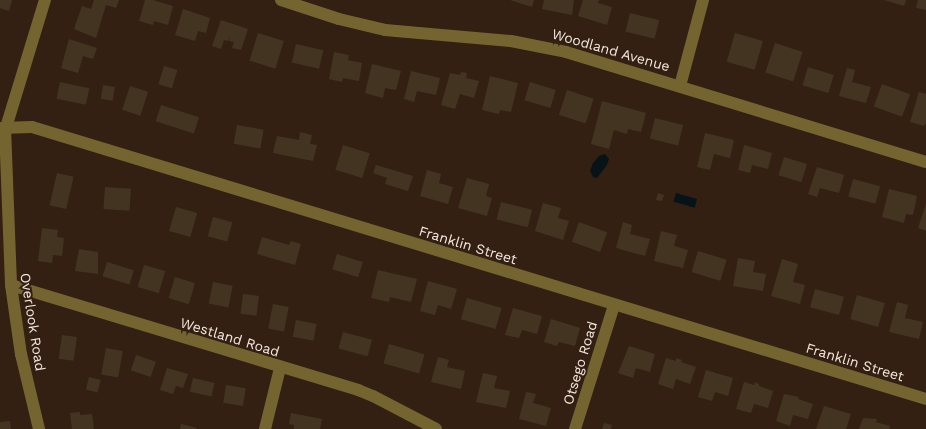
<!DOCTYPE html>
<style>
body{margin:0}
#map{position:relative;width:926px;height:429px;overflow:hidden;background:#332012;font-family:"Work Sans",sans-serif}
div>[style]{position:absolute}
.water>*{inset:0;background:#061417;transform-origin:0 0}
.building>*{inset:0;background:#433421;transform-origin:0 0}
.minor>*{height:12px;margin:-6px;padding:0 6px;transform-origin:6px;border-radius:6px;background:#746530}
span{translate:-50% -50%;white-space:nowrap;text-align:center;line-height:1.15;-webkit-text-stroke:4px #332012;paint-order:stroke}
.street-label{font-size:14px;color:#f4e7de}
</style>
<div id="map">
<div class="water">
<i style="clip-path:polygon(605px 154px,609px 159px,607px 165px,597px 178px,593px 177px,590px 171px,593px 163px,599px 156px)"></i>
<i style="left:676px;top:193px;width:22px;height:9px;rotate:16deg"></i>
</div>
<div class="building">
<i style="clip-path:polygon(0 0,12px 0,9px 11px,0 8px)"></i>
<i style="clip-path:polygon(94px 0,119px 0,116px 8px,106px 5px,96px 38px,74px 29px,82px 6px,91px 9px)"></i>
<i style="clip-path:polygon(145px 0,153px 0,173px 6px,168px 25px,154px 21px,153px 25px,139px 21px)"></i>
<i style="clip-path:polygon(510px 0,534px 0,532px 7px)"></i>
<i style="clip-path:polygon(544px 0,574px 0,572px 15px,542px 9px)"></i>
<i style="clip-path:polygon(583px 0,599px 0,598px 3px,612px 7px,607px 25px,578px 16px)"></i>
<i style="clip-path:polygon(884px 0,906px 0,904px 6px)"></i>
<i style="clip-path:polygon(918px 0,926px 0,926px 10px,916px 8px)"></i>
<i style="clip-path:polygon(183px 9px,210px 18px,206px 33px,198px 31px,195px 41px,175px 35px)"></i>
<i style="left:630px;top:13px;width:30px;height:19px;rotate:14deg"></i>
<i style="clip-path:polygon(221px 20px,248px 29px,241px 50px,232px 48px,234px 42px,229px 41px,230px 36px,228px 41px,224px 40px,221px 49px,212px 46px)"></i>
<i style="left:258px;top:33px;width:27px;height:29px;rotate:17deg"></i>
<i style="left:735px;top:33px;width:29px;height:30px;rotate:16deg"></i>
<i style="clip-path:polygon(69px 39px,97px 48px,93px 59px,83px 56px,78px 73px,61px 68px)"></i>
<i style="left:775px;top:43px;width:29px;height:31px;rotate:18deg"></i>
<i style="left:296px;top:44px;width:28px;height:19px;rotate:13deg"></i>
<i style="clip-path:polygon(334px 52px,349px 55px,348px 60px,362px 63px,359px 81px,343px 78px,342px 82px,329px 79px)"></i>
<i style="clip-path:polygon(372px 64px,401px 71px,396px 90px,385px 88px,383px 98px,365px 93px)"></i>
<i style="left:164px;top:66px;width:14px;height:19px;rotate:17deg"></i>
<i style="left:808px;top:67px;width:27px;height:19px;rotate:17deg"></i>
<i style="clip-path:polygon(847px 68px,855px 70px,852px 82px,871px 87px,866px 103px,839px 96px)"></i>
<i style="clip-path:polygon(411px 71px,440px 78px,436px 95px,417px 91px,414px 102px,404px 99px)"></i>
<i style="clip-path:polygon(461px 72px,467px 73px,466px 78px,479px 81px,474px 98px,460px 94px,455px 109px,441px 105px,450px 73px,460px 75px)"></i>
<i style="clip-path:polygon(490px 76px,518px 83px,511px 112px,500px 110px,499px 114px,482px 110px)"></i>
<i style="left:60px;top:82px;width:30px;height:17px;rotate:12deg"></i>
<i style="left:530px;top:82px;width:27px;height:19px;rotate:17deg"></i>
<i style="left:882px;top:84px;width:30px;height:24px;rotate:20deg"></i>
<i style="left:103px;top:85px;width:12px;height:14px;rotate:9deg"></i>
<i style="left:130px;top:86px;width:19px;height:25px;rotate:18deg"></i>
<i style="left:567px;top:90px;width:28px;height:26px;rotate:18deg"></i>
<i style="clip-path:polygon(919px 92px,926px 94px,926px 123px,924px 126px,910px 122px)"></i>
<i style="clip-path:polygon(602px 101px,646px 113px,641px 132px,628px 129px,627px 134px,614px 130px,609px 149px,591px 144px)"></i>
<i style="left:161px;top:105px;width:40px;height:17px;rotate:18deg"></i>
<i style="left:655px;top:118px;width:29px;height:21px;rotate:14deg"></i>
<i style="left:237px;top:125px;width:27px;height:19px;rotate:10deg"></i>
<i style="clip-path:polygon(300px 132px,312px 135px,310px 144px,317px 145px,313px 161px,273px 153px,277px 136px,299px 140px)"></i>
<i style="clip-path:polygon(705px 133px,734px 140px,730px 158px,714px 154px,710px 170px,697px 167px)"></i>
<i style="left:343px;top:145px;width:28px;height:26px;rotate:17deg"></i>
<i style="clip-path:polygon(744px 145px,772px 153px,768px 169px,752px 165px,750px 173px,738px 170px)"></i>
<i style="left:784px;top:157px;width:24px;height:19px;rotate:17deg"></i>
<i style="clip-path:polygon(376px 165px,413px 176px,408px 191px,385px 184px,387px 178px,373px 173px)"></i>
<i style="clip-path:polygon(817px 167px,844px 175px,839px 193px,820px 188px,817px 197px,808px 194px)"></i>
<i style="clip-path:polygon(427px 170px,441px 174px,439px 183px,453px 187px,448px 204px,420px 196px)"></i>
<i style="left:57px;top:173px;width:17px;height:33px;rotate:13deg"></i>
<i style="clip-path:polygon(467px 178px,489px 184px,486px 196px,492px 198px,487px 216px,458px 208px)"></i>
<i style="left:853px;top:179px;width:28px;height:18px;rotate:15deg"></i>
<i style="left:105px;top:187px;width:26px;height:22px;rotate:4deg"></i>
<i style="clip-path:polygon(889px 189px,917px 196px,913px 215px,906px 214px,904px 223px,882px 217px)"></i>
<i style="clip-path:polygon(658px 193px,664px 195px,662px 201px,656px 200px)"></i>
<i style="left:501px;top:202px;width:32px;height:18px;rotate:14deg"></i>
<i style="clip-path:polygon(543px 203px,561px 208px,558px 218px,569px 221px,563px 240px,535px 231px)"></i>
<i style="clip-path:polygon(926px 204px,926px 231px,918px 228px)"></i>
<i style="left:176px;top:207px;width:22px;height:25px;rotate:16deg"></i>
<i style="left:213px;top:217px;width:20px;height:20px;rotate:15deg"></i>
<i style="left:579px;top:222px;width:30px;height:21px;rotate:20deg"></i>
<i style="clip-path:polygon(623px 222px,632px 225px,630px 234px,650px 239px,645px 256px,616px 248px)"></i>
<i style="clip-path:polygon(42px 228px,58px 230px,57px 237px,64px 238px,62px 256px,53px 255px,52px 263px,38px 261px)"></i>
<i style="clip-path:polygon(661px 231px,677px 235px,674px 246px,688px 250px,683px 268px,654px 261px)"></i>
<i style="clip-path:polygon(262px 237px,289px 245px,291px 241px,301px 244px,295px 265px,257px 254px)"></i>
<i style="clip-path:polygon(79px 249px,98px 252px,98px 274px,75px 271px)"></i>
<i style="left:698px;top:251px;width:30px;height:22px;rotate:17deg"></i>
<i style="left:337px;top:254px;width:27px;height:16px;rotate:17deg"></i>
<i style="clip-path:polygon(738px 258px,755px 261px,753px 272px,766px 274px,763px 291px,733px 286px)"></i>
<i style="clip-path:polygon(782px 259px,798px 264px,793px 282px,805px 285px,800px 304px,771px 296px)"></i>
<i style="left:107px;top:262px;width:28px;height:15px;rotate:17deg"></i>
<i style="left:144px;top:265px;width:22px;height:23px;rotate:16deg"></i>
<i style="clip-path:polygon(378px 270px,417px 279px,411px 302px,390px 297px,389px 302px,371px 298px)"></i>
<i style="left:175px;top:277px;width:21px;height:22px;rotate:17deg"></i>
<i style="clip-path:polygon(428px 281px,457px 289px,451px 309px,438px 305px,435px 315px,420px 311px)"></i>
<i style="left:213px;top:282px;width:20px;height:22px;rotate:11deg"></i>
<i style="left:815px;top:289px;width:30px;height:19px;rotate:15deg"></i>
<i style="left:243px;top:294px;width:16px;height:20px;rotate:7deg"></i>
<i style="left:857px;top:295px;width:29px;height:25px;rotate:16deg"></i>
<i style="left:467px;top:298px;width:36px;height:22px;rotate:16deg"></i>
<i style="clip-path:polygon(897px 302px,908px 305px,905px 318px,923px 322px,919px 339px,889px 332px)"></i>
<i style="left:273px;top:304px;width:16px;height:25px;rotate:11deg"></i>
<i style="clip-path:polygon(513px 308px,542px 316px,537px 334px,522px 330px,519px 338px,505px 335px)"></i>
<i style="clip-path:polygon(551px 319px,580px 328px,575px 346px,559px 342px,557px 346px,544px 342px)"></i>
<i style="left:296px;top:320px;width:21px;height:17px;rotate:11deg"></i>
<i style="left:343px;top:332px;width:30px;height:17px;rotate:15deg"></i>
<i style="left:62px;top:335px;width:15px;height:24px;rotate:8deg"></i>
<i style="left:389px;top:344px;width:37px;height:20px;rotate:16deg"></i>
<i style="clip-path:polygon(629px 346px,655px 354px,650px 372px,636px 368px,633px 378px,618px 373px)"></i>
<i style="left:106px;top:348px;width:17px;height:27px;rotate:10deg"></i>
<i style="left:136px;top:355px;width:21px;height:16px;rotate:19deg"></i>
<i style="clip-path:polygon(438px 357px,449px 360px,447px 367px,465px 371px,461px 389px,431px 382px)"></i>
<i style="clip-path:polygon(666px 358px,676px 361px,676px 358px,682px 360px,681px 362px,696px 367px,690px 384px,676px 379px,673px 389px,658px 384px)"></i>
<i style="clip-path:polygon(167px 368px,188px 374px,183px 388px,176px 386px,173px 394px,160px 390px)"></i>
<i style="clip-path:polygon(706px 370px,733px 378px,728px 396px,715px 392px,712px 401px,698px 397px)"></i>
<i style="clip-path:polygon(483px 373px,497px 376px,494px 388px,510px 391px,506px 408px,476px 402px)"></i>
<i style="left:89px;top:377px;width:12px;height:13px;rotate:14deg"></i>
<i style="left:193px;top:378px;width:22px;height:14px;rotate:13deg"></i>
<i style="clip-path:polygon(744px 382px,754px 385px,755px 382px,759px 384px,759px 386px,773px 391px,768px 408px,754px 404px,751px 413px,736px 409px)"></i>
<i style="left:226px;top:385px;width:20px;height:18px;rotate:9deg"></i>
<i style="clip-path:polygon(526px 392px,536px 394px,533px 403px,551px 408px,546px 426px,519px 419px)"></i>
<i style="clip-path:polygon(784px 394px,799px 397px,798px 399px,813px 404px,808px 419px,793px 415px,790px 426px,776px 421px)"></i>
<i style="clip-path:polygon(824px 406px,851px 414px,846px 429px,816px 429px)"></i>
<i style="clip-path:polygon(80px 412px,80px 415px,92px 414px,94px 429px,72px 429px,70px 413px)"></i>
<i style="clip-path:polygon(291px 413px,322px 419px,320px 429px,294px 429px,294px 425px,289px 424px)"></i>
<i style="clip-path:polygon(863px 418px,877px 419px,876px 422px,890px 426px,889px 429px,859px 429px)"></i>
<i style="clip-path:polygon(10px 421px,11px 429px,0 429px,0 422px)"></i>
<i style="clip-path:polygon(604px 423px,612px 425px,611px 429px,602px 429px)"></i>
<i style="clip-path:polygon(181px 424px,197px 428px,196px 429px,180px 429px)"></i>
</div>
<div class="minor">
<i style="left:281px;top:0;width:61px;rotate:18.1deg"></i>
<i style="left:339px;top:19px;width:47px;rotate:13.4deg"></i>
<i style="left:385px;top:30px;width:126px;rotate:5deg"></i>
<i style="left:511px;top:41px;width:56px;rotate:11.3deg"></i>
<i style="left:566px;top:52px;width:376px;rotate:17deg"></i>
<i style="left:680px;top:86px;width:89px;rotate:-75deg"></i>
<i style="left:0;top:128px;width:32px;rotate:-2deg"></i>
<i style="left:32px;top:127px;width:934px;rotate:16.92deg"></i>
<i style="left:5px;top:128px;width:157px;rotate:87.8deg"></i>
<i style="left:11px;top:285px;width:70px;rotate:81.8deg"></i>
<i style="left:21px;top:354px;width:77px;rotate:76.5deg"></i>
<i style="left:4px;top:134px;width:140px;rotate:-73deg"></i>
<i style="left:11px;top:285px;width:363px;rotate:16.8deg"></i>
<i style="left:358px;top:390px;width:16px;rotate:22deg"></i>
<i style="left:373px;top:396px;width:71px;rotate:27.6deg"></i>
<i style="left:265px;top:429px;width:63px;rotate:-76.2deg"></i>
<i style="left:575px;top:429px;width:130px;rotate:-72.5deg"></i>
</div>
<div class="street-label">
<span style="left:611px;top:50px;rotate:16deg">Woodland Avenue</span>
<span style="left:468px;top:245px;rotate:17deg">Franklin Street</span>
<span style="left:33px;top:322px;rotate:81deg">Overlook Road</span>
<span style="left:230px;top:337px;rotate:17deg">Westland Road</span>
<span style="left:855px;top:362px;rotate:17deg">Franklin Street</span>
<span style="left:580px;top:363px;rotate:-73deg">Otsego Road</span>
</div>
</div>
